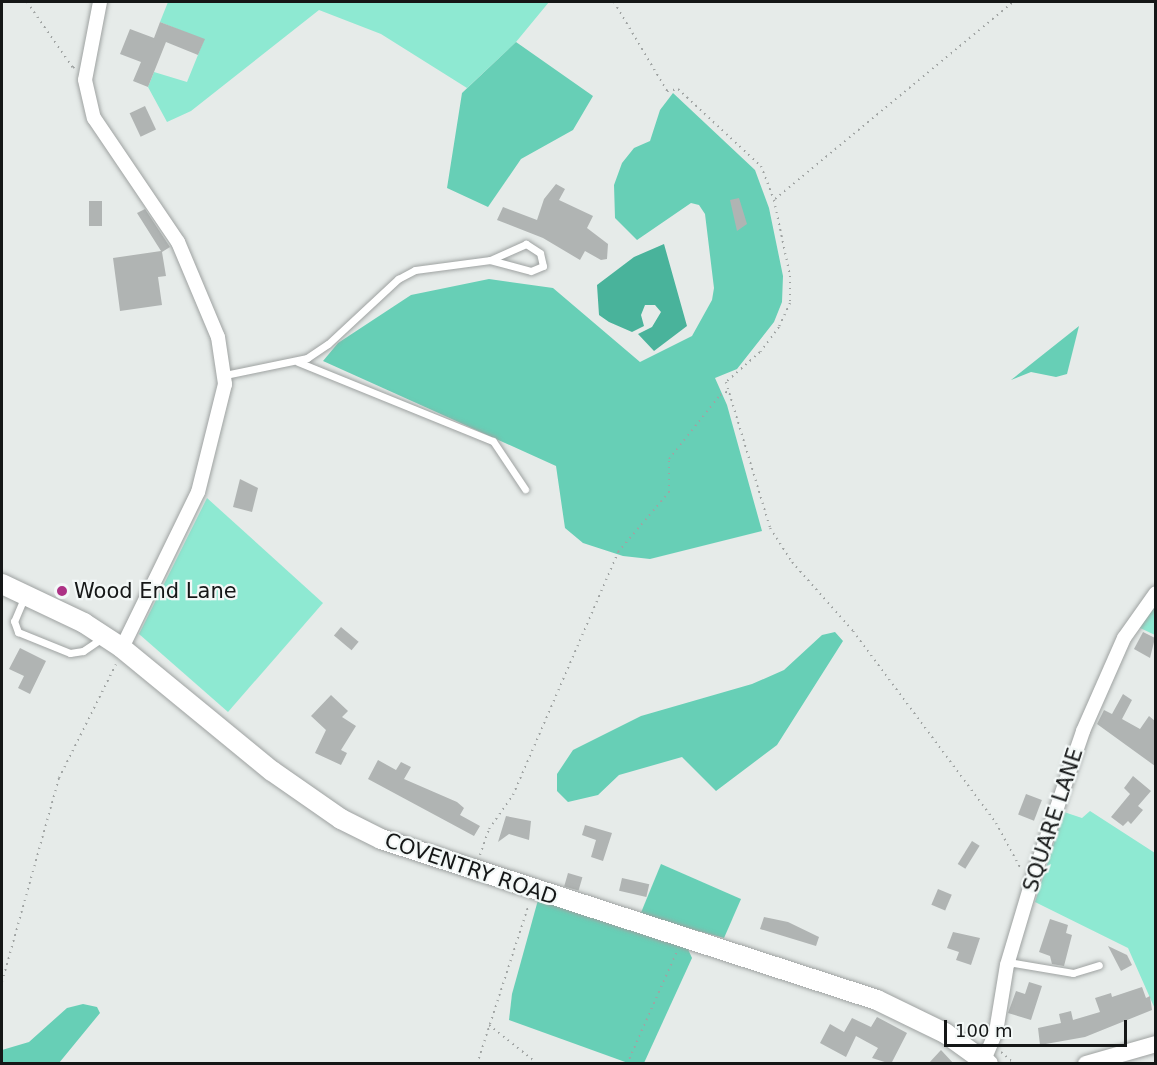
<!DOCTYPE html>
<style>
body{margin:0}
#map{position:relative;width:1157px;height:1065px;overflow:hidden;background:#e6ebe9;font-family:"DejaVu Sans",sans-serif}
div>[style]{position:absolute}
.green>*{inset:0;background:#8ee9d2}
.forest>*{inset:0;background:#67cfb6}
.water>*{inset:0;background:#49b39b}
.building>*{inset:0;background:#b0b4b3;transform-origin:0 0}
.path>*{height:2px;margin-top:-1px;transform-origin:0;background:repeating-linear-gradient(90deg,#a0a4a3 0 1.5px,transparent 0 6px)}
.roads{filter:drop-shadow(0 0 2px #9ea2a1) drop-shadow(0 0 2px #9ea2a1)}
.service>*{height:7px;margin:-3.5px;padding:0 3.5px;transform-origin:3.5px;border-radius:3.5px;background:#fff}
.minor>*{height:14px;margin:-7px;padding:0 7px;transform-origin:7px;border-radius:7px;background:#fff}
.tertiary>*{height:16px;margin:-8px;padding:0 8px;transform-origin:8px;border-radius:8px;background:#fff}
.secondary>*{height:20px;margin:-10px;padding:0 10px;transform-origin:10px;border-radius:10px;background:#fff}
.dots>*{width:16px;height:16px;translate:-50% -50%;box-sizing:border-box;border:3px solid #f3f8f7;border-radius:50%}
span{translate:-50% -50%;white-space:nowrap;text-align:center;line-height:1.15;-webkit-text-stroke:4.5px #f3f8f7;paint-order:stroke}
.poi-label{font-size:21px;color:#151717}
.left{translate:0 -50%;text-align:left}
.street-label{font-size:21px;color:#151717}
.frame{position:absolute;inset:0;border:3px solid #151717;pointer-events:none}
.scale{position:absolute;left:944px;top:1020px;width:183px;height:27px;box-sizing:border-box;border:3px solid #151717;border-top:0;padding-left:8px;font-size:18px;line-height:21px;white-space:nowrap;color:#151717;-webkit-text-stroke:4px #f3f8f7;paint-order:stroke}
</style>
<div id="map">
<div class="green">
<i style="clip-path:polygon(168px 2px,549px 2px,516px 42px,467px 88px,381px 34px,319px 10px,191px 111px,167px 122px,148px 87px,154px 72px,187px 82px,204px 40px,160px 22px)"></i>
<i style="clip-path:polygon(207px 498px,323px 603px,228px 712px,139px 634px)"></i>
<i style="clip-path:polygon(1155px 604px,1155px 635px,1138px 627px)"></i>
<i style="clip-path:polygon(1090px 811px,1155px 853px,1155px 1009px,1128px 948px,1035px 902px,1064px 812px,1082px 818px)"></i>
</div>
<div class="forest">
<i style="clip-path:polygon(516px 42px,593px 96px,573px 130px,521px 159px,488px 207px,447px 188px,462px 93px)"></i>
<i style="clip-path:polygon(673px 93px,755px 170px,769px 208px,783px 276px,782px 302px,774px 322px,737px 369px,715px 378px,727px 405px,762px 531px,650px 559px,623px 556px,583px 543px,565px 528px,556px 466px,323px 361px,338px 343px,411px 295px,489px 279px,553px 288px,640px 362px,692px 336px,712px 300px,714px 288px,705px 214px,699px 205px,691px 203px,637px 240px,615px 218px,614px 185px,622px 163px,634px 148px,650px 141px,660px 110px)"></i>
<i style="clip-path:polygon(1079px 326px,1067px 374px,1056px 377px,1031px 372px,1011px 380px)"></i>
<i style="clip-path:polygon(835px 632px,843px 641px,777px 745px,716px 791px,682px 757px,619px 775px,598px 795px,568px 802px,557px 791px,557px 774px,573px 750px,641px 716px,752px 684px,784px 670px,822px 635px)"></i>
<i style="clip-path:polygon(661px 864px,741px 899px,724px 938px,640px 915px)"></i>
<i style="clip-path:polygon(538px 900px,687px 947px,692px 958px,644px 1063px,628px 1063px,509px 1020px,512px 994px)"></i>
<i style="clip-path:polygon(83px 1004px,97px 1007px,100px 1013px,59px 1063px,2px 1063px,2px 1050px,29px 1042px,67px 1008px)"></i>
</div>
<div class="water">
<i style="clip-path:polygon(664px 244px,687px 326px,654px 351px,638px 334px,652px 327px,661px 312px,655px 305px,645px 305px,641px 315px,644px 326px,632px 332px,609px 322px,599px 315px,597px 285px,634px 257px)"></i>
</div>
<div class="building">
<i style="clip-path:polygon(160px 22px,205px 39px,198px 55px,166px 42px,148px 87px,133px 81px,141px 62px,120px 54px,130px 29px,154px 38px)"></i>
<i style="left:145px;top:106px;width:26px;height:17px;rotate:65deg"></i>
<i style="clip-path:polygon(556px 184px,565px 189px,559px 200px,593px 216px,587px 228px,608px 244px,607px 259px,601px 260px,585px 251px,580px 260px,543px 238px,497px 220px,503px 207px,537px 220px,544px 199px)"></i>
<i style="clip-path:polygon(739px 198px,747px 224px,737px 231px,730px 200px)"></i>
<i style="left:89px;top:201px;width:13px;height:25px"></i>
<i style="clip-path:polygon(145px 209px,170px 247px,162px 252px,166px 276px,158px 277px,162px 305px,120px 311px,113px 258px,161px 251px,137px 213px)"></i>
<i style="clip-path:polygon(240px 479px,258px 488px,252px 512px,233px 507px)"></i>
<i style="left:341px;top:627px;width:23px;height:11px;rotate:40deg"></i>
<i style="clip-path:polygon(1143px 632px,1155px 638px,1150px 658px,1134px 649px)"></i>
<i style="clip-path:polygon(20px 648px,46px 661px,30px 694px,18px 688px,24px 676px,9px 669px)"></i>
<i style="clip-path:polygon(1123px 694px,1132px 700px,1122px 719px,1140px 729px,1149px 716px,1155px 721px,1155px 766px,1097px 724px,1104px 710px,1112px 714px)"></i>
<i style="clip-path:polygon(331px 695px,348px 711px,342px 717px,356px 726px,341px 750px,347px 753px,341px 765px,315px 753px,326px 730px,311px 716px)"></i>
<i style="clip-path:polygon(378px 760px,396px 770px,401px 762px,411px 767px,404px 779px,457px 802px,464px 808px,460px 815px,480px 826px,474px 836px,368px 779px)"></i>
<i style="clip-path:polygon(1133px 776px,1151px 791px,1138px 806px,1143px 810px,1131px 824px,1128px 821px,1123px 826px,1111px 817px,1130px 794px,1124px 788px)"></i>
<i style="left:1026px;top:794px;width:17px;height:22px;rotate:21deg"></i>
<i style="clip-path:polygon(506px 816px,531px 821px,529px 840px,509px 834px,498px 842px)"></i>
<i style="clip-path:polygon(585px 825px,612px 833px,603px 861px,591px 857px,596px 840px,582px 835px)"></i>
<i style="left:972px;top:841px;width:9px;height:27px;rotate:32deg"></i>
<i style="left:568px;top:873px;width:15px;height:14px;rotate:16deg"></i>
<i style="left:622px;top:878px;width:28px;height:13px;rotate:13deg"></i>
<i style="left:938px;top:889px;width:15px;height:17px;rotate:23deg"></i>
<i style="clip-path:polygon(764px 917px,788px 922px,819px 937px,816px 946px,760px 929px)"></i>
<i style="clip-path:polygon(1050px 919px,1068px 925px,1066px 933px,1072px 935px,1064px 966px,1052px 964px,1050px 956px,1039px 952px)"></i>
<i style="clip-path:polygon(953px 932px,980px 938px,971px 965px,956px 960px,959px 952px,947px 948px)"></i>
<i style="clip-path:polygon(1108px 946px,1127px 955px,1132px 965px,1121px 971px)"></i>
<i style="clip-path:polygon(1029px 982px,1042px 986px,1031px 1020px,1008px 1013px,1016px 991px,1025px 994px)"></i>
<i style="clip-path:polygon(1142px 987px,1146px 998px,1150px 996px,1152px 1010px,1085px 1037px,1040px 1045px,1038px 1028px,1061px 1023px,1059px 1014px,1071px 1011px,1073px 1020px,1100px 1012px,1095px 998px,1111px 993px,1112px 997px)"></i>
<i style="clip-path:polygon(877px 1017px,907px 1033px,891px 1064px,872px 1058px,878px 1048px,856px 1036px,846px 1057px,820px 1043px,830px 1024px,844px 1032px,852px 1018px,871px 1027px)"></i>
<i style="clip-path:polygon(941px 1050px,954px 1064px,928px 1064px)"></i>
</div>
<div class="path">
<i style="left:27px;top:2px;width:80px;rotate:55.1deg"></i>
<i style="left:73px;top:68px;width:3px;rotate:-45deg"></i>
<i style="left:614px;top:2px;width:104px;rotate:59.2deg"></i>
<i style="left:667px;top:91px;width:11px;rotate:-10deg"></i>
<i style="left:678px;top:89px;width:113px;rotate:42.9deg"></i>
<i style="left:761px;top:166px;width:36px;rotate:69deg"></i>
<i style="left:774px;top:200px;width:78px;rotate:78.1deg"></i>
<i style="left:790px;top:276px;width:27px;rotate:90deg"></i>
<i style="left:790px;top:303px;width:26px;rotate:115deg"></i>
<i style="left:779px;top:327px;width:31px;rotate:127deg"></i>
<i style="left:760px;top:352px;width:45px;rotate:138.6deg"></i>
<i style="left:726px;top:382px;width:152px;rotate:73.2deg"></i>
<i style="left:770px;top:528px;width:40px;rotate:57.1deg"></i>
<i style="left:792px;top:562px;width:92px;rotate:48.5deg"></i>
<i style="left:853px;top:631px;width:239px;rotate:53.3deg"></i>
<i style="left:996px;top:823px;width:52px;rotate:61.5deg"></i>
<i style="left:775px;top:199px;width:309px;rotate:-39.6deg"></i>
<i style="left:480px;top:855px;width:28px;rotate:-71deg"></i>
<i style="left:489px;top:829px;width:42px;rotate:-54.8deg"></i>
<i style="left:513px;top:795px;width:265px;rotate:-66.6deg"></i>
<i style="left:618px;top:552px;width:79px;rotate:-49.6deg"></i>
<i style="left:669px;top:492px;width:33px;rotate:-90deg"></i>
<i style="left:669px;top:459px;width:82px;rotate:-51.4deg"></i>
<i style="left:720px;top:395px;width:10px;rotate:-24deg"></i>
<i style="left:2px;top:982px;width:212px;rotate:-74.4deg"></i>
<i style="left:59px;top:778px;width:127px;rotate:-63.4deg"></i>
<i style="left:489px;top:1025px;width:63px;rotate:38.5deg"></i>
<i style="left:1001px;top:1052px;width:18px;rotate:41deg"></i>
<i style="left:477px;top:1064px;width:168px;rotate:-72deg"></i>
<i style="left:627px;top:1064px;width:124px;rotate:-66.1deg"></i>
</div>
<div class="roads">
<div class="service">
<i style="left:298px;top:362px;width:210px;rotate:22.1deg"></i>
<i style="left:493px;top:441px;width:58px;rotate:56.3deg"></i>
<i style="left:225px;top:375px;width:84px;rotate:-11.7deg"></i>
<i style="left:307px;top:358px;width:25px;rotate:-34deg"></i>
<i style="left:328px;top:344px;width:96px;rotate:-42.9deg"></i>
<i style="left:398px;top:279px;width:19px;rotate:-28deg"></i>
<i style="left:415px;top:270px;width:76px;rotate:-7.6deg"></i>
<i style="left:490px;top:260px;width:42px;rotate:15deg"></i>
<i style="left:531px;top:271px;width:13px;rotate:-23deg"></i>
<i style="left:543px;top:266px;width:13px;rotate:-103deg"></i>
<i style="left:540px;top:253px;width:17px;rotate:-147deg"></i>
<i style="left:526px;top:244px;width:39px;rotate:156deg"></i>
<i style="left:24px;top:598px;width:25px;rotate:113deg"></i>
<i style="left:14px;top:621px;width:12px;rotate:70deg"></i>
<i style="left:18px;top:632px;width:56px;rotate:22deg"></i>
<i style="left:70px;top:653px;width:13px;rotate:-9deg"></i>
<i style="left:83px;top:651px;width:23px;rotate:-34deg"></i>
<i style="left:1008px;top:962px;width:66px;rotate:9.6deg"></i>
<i style="left:1073px;top:973px;width:27px;rotate:-17deg"></i>
</div>
<div class="minor">
<i style="left:100px;top:2px;width:79px;rotate:100.9deg"></i>
<i style="left:85px;top:80px;width:39px;rotate:77deg"></i>
<i style="left:94px;top:118px;width:150px;rotate:55.9deg"></i>
<i style="left:178px;top:242px;width:103px;rotate:67.2deg"></i>
<i style="left:218px;top:337px;width:48px;rotate:81.5deg"></i>
<i style="left:225px;top:384px;width:111px;rotate:104deg"></i>
<i style="left:198px;top:492px;width:174px;rotate:116deg"></i>
<i style="left:984px;top:1060px;width:30px;rotate:-67deg"></i>
<i style="left:996px;top:1032px;width:68px;rotate:-80.7deg"></i>
<i style="left:1007px;top:965px;width:91px;rotate:-73.4deg"></i>
<i style="left:1033px;top:878px;width:155px;rotate:-71.2deg"></i>
<i style="left:1083px;top:731px;width:102px;rotate:-66.2deg"></i>
<i style="left:1124px;top:638px;width:55px;rotate:-54.6deg"></i>
</div>
<div class="tertiary">
<i style="left:1086px;top:1064px;width:73px;rotate:-15.9deg"></i>
</div>
<div class="secondary">
<i style="left:2px;top:584px;width:91px;rotate:25.4deg"></i>
<i style="left:84px;top:623px;width:45px;rotate:33.3deg"></i>
<i style="left:122px;top:648px;width:194px;rotate:39.4deg"></i>
<i style="left:272px;top:771px;width:84px;rotate:34.8deg"></i>
<i style="left:341px;top:819px;width:45px;rotate:26.6deg"></i>
<i style="left:381px;top:839px;width:521px;rotate:17.98deg"></i>
<i style="left:877px;top:1000px;width:76px;rotate:25.9deg"></i>
<i style="left:945px;top:1033px;width:53px;rotate:35.8deg"></i>
</div>
</div>
<div class="dots">
<i style="left:62px;top:591px;background:#ad3285"></i>
</div>
<div class="poi-label">
<span class="left" style="left:74px;top:591px">Wood End Lane</span>
</div>
<div class="street-label">
<span style="left:1053px;top:820px;rotate:-72deg">SQUARE LANE</span>
<span style="left:471px;top:869px;rotate:19deg">COVENTRY ROAD</span>
</div>
<div class="frame"></div>
<div class="scale">100 m</div>
</div>
